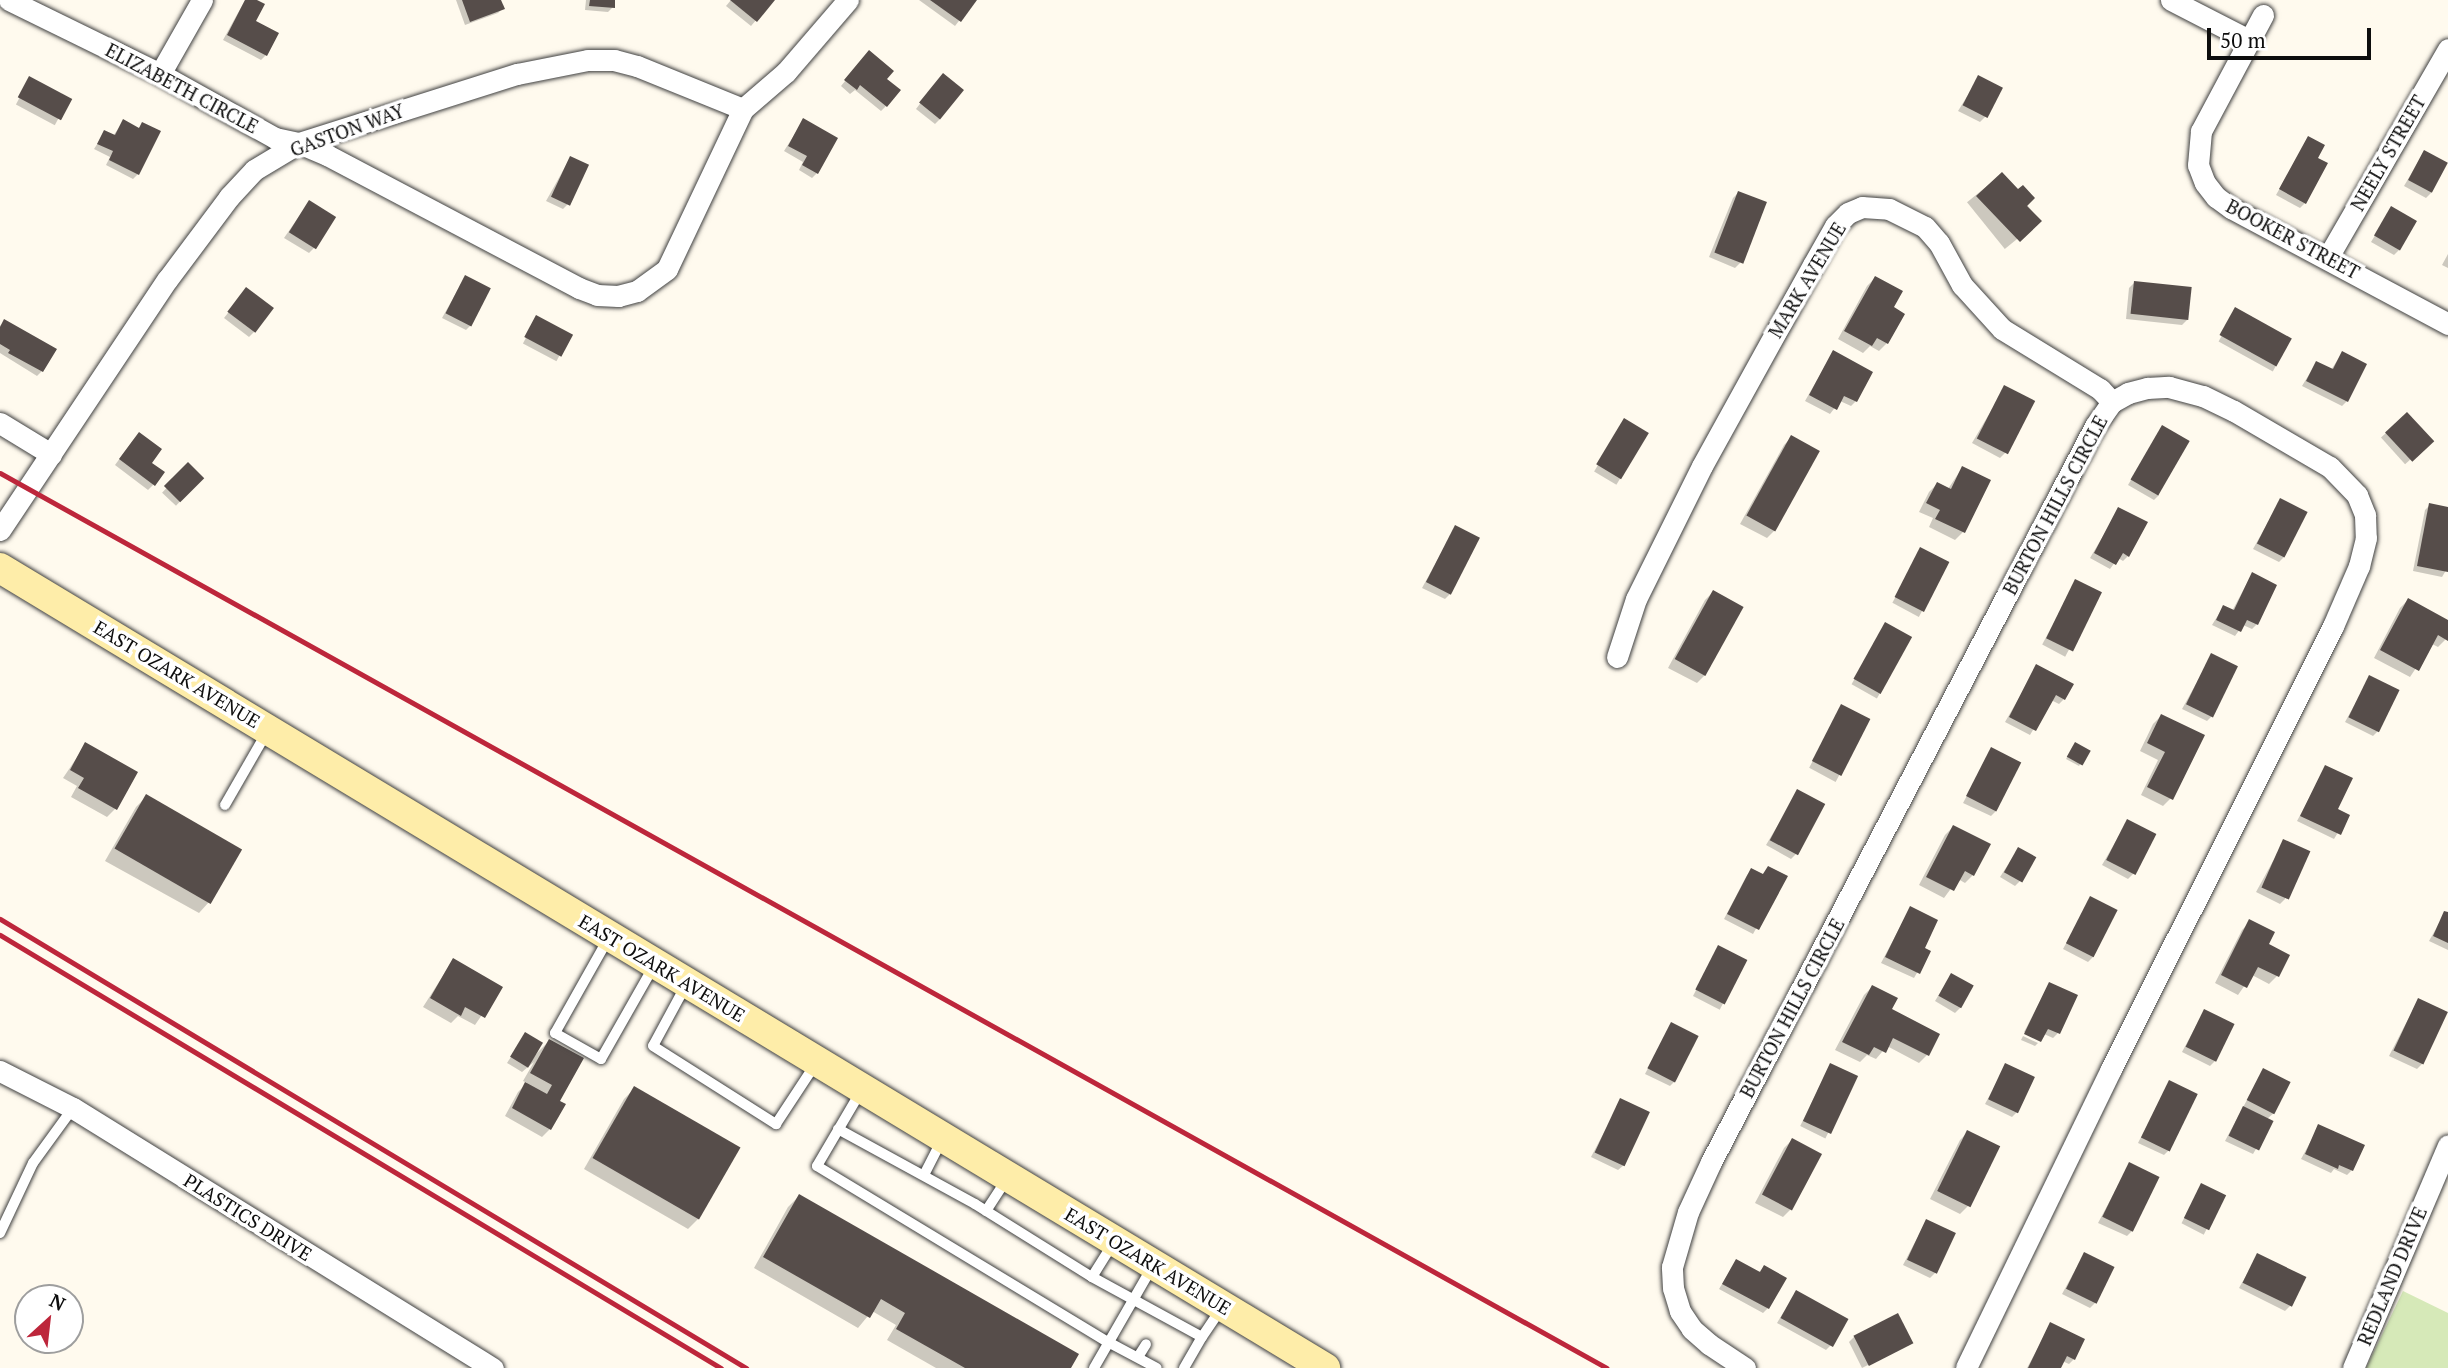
<!DOCTYPE html>
<style>
body{margin:0}
#map{position:relative;width:2448px;height:1368px;overflow:hidden;background:#fffaee;font-family:"PT Serif",serif}
div>[style]{position:absolute}
.green>*{inset:0;background:#d6e9b8}
.shadow>*{inset:0;background:#0003;transform-origin:0 0}
.building>*{inset:0;background:#564d4a;transform-origin:0 0}
.roads{filter:drop-shadow(0 0 2px #404040) drop-shadow(0 0 2px #404040)}
.lane>*{height:10px;margin:-5px;padding:0 5px;transform-origin:5px;border-radius:5px;background:#fff}
.street>*{height:21px;margin:-10.5px;padding:0 10.5px;transform-origin:10.5px;border-radius:10.5px;background:#fff}
.secondary>*{height:30px;margin:-15px;padding:0 15px;transform-origin:15px;border-radius:15px;background:#feeda9}
.rail>*{height:5px;margin:-2.5px;padding:0 2.5px;transform-origin:2.5px;border-radius:2.5px;background:#bd263b}
span{translate:-50% -50%;white-space:nowrap;text-align:center;line-height:1.15;-webkit-text-stroke:7px #fff;paint-order:stroke}
.street-label{font-size:19px;color:#0d0d0d}
.north{position:absolute;left:14px;top:1284px;width:70px;height:70px;box-sizing:border-box;background:#fff;border:2px solid #9e9e9e;border-radius:50%;rotate:27deg;font-size:19px;font-weight:700;line-height:28px;text-align:center;color:#0d0d0d}
.north::after{content:'';display:block;margin:auto;width:24px;height:32px;background:#bd263b;clip-path:polygon(50% 0,100% 100%,50% 72%,0 100%)}
.scale{position:absolute;left:2207px;top:28px;width:164px;height:32px;box-sizing:border-box;border:4px solid #0d0d0d;border-top:0;padding-left:9px;font-size:21px;line-height:24px;white-space:nowrap;color:#0d0d0d;-webkit-text-stroke:5px #fff;paint-order:stroke}
</style>
<div id="map">
<div class="green">
<i style="clip-path:polygon(2403px 1291px,2448px 1313px,2448px 1368px,2366px 1368px)"></i>
</div>
<div class="shadow">
<i style="clip-path:polygon(245px 0,253px 0,254px 22px,266px 55px,261px 60px,223px 40px)"></i>
<i style="clip-path:polygon(456px 0,500px 0,503px 8px,498px 13px,465px 25px)"></i>
<i style="clip-path:polygon(586px 0,614px 0,613px 7px,608px 12px,585px 10px)"></i>
<i style="clip-path:polygon(731px 0,773px 0,751px 26px,726px 6px)"></i>
<i style="clip-path:polygon(919px 0,975px 0,955px 26px)"></i>
<i style="clip-path:polygon(864px 58px,885px 80px,886px 106px,881px 111px,855px 90px,850px 94px,841px 86px)"></i>
<i style="clip-path:polygon(1979px 77px,1985px 117px,1980px 122px,1958px 111px)"></i>
<i style="left:30px;top:78px;width:44px;height:30px;rotate:28deg"></i>
<i style="clip-path:polygon(938px 80px,940px 119px,935px 124px,916px 109px)"></i>
<i style="clip-path:polygon(803px 121px,817px 173px,812px 178px,799px 170px,803px 162px,784px 151px)"></i>
<i style="clip-path:polygon(123px 122px,138px 129px,143px 124px,138px 174px,133px 179px,106px 165px,110px 157px,94px 149px,105px 132px,113px 136px)"></i>
<i style="clip-path:polygon(2308px 138px,2316px 158px,2305px 203px,2300px 208px,2276px 195px)"></i>
<i style="clip-path:polygon(2424px 152px,2431px 193px,2426px 198px,2404px 186px)"></i>
<i style="clip-path:polygon(570px 158px,568px 204px,563px 209px,546px 201px)"></i>
<i style="left:2002px;top:174px;width:60px;height:45px;rotate:51deg"></i>
<i style="clip-path:polygon(1738px 193px,1740px 263px,1735px 268px,1709px 257px,1733px 198px)"></i>
<i style="clip-path:polygon(309px 202px,314px 248px,309px 253px,284px 238px)"></i>
<i style="clip-path:polygon(2391px 209px,2399px 250px,2394px 255px,2371px 242px)"></i>
<i style="clip-path:polygon(2448px 254px,2448px 268px,2442px 265px)"></i>
<i style="clip-path:polygon(465px 277px,471px 325px,466px 330px,442px 318px)"></i>
<i style="clip-path:polygon(1875px 278px,1891px 308px,1887px 343px,1879px 351px,1870px 346px,1863px 353px,1838px 339px,1867px 286px)"></i>
<i style="clip-path:polygon(2134px 283px,2187px 320px,2182px 325px,2126px 319px,2129px 288px)"></i>
<i style="clip-path:polygon(242px 295px,254px 332px,249px 337px,224px 318px)"></i>
<i style="left:2236px;top:310px;width:62px;height:36px;rotate:29deg"></i>
<i style="left:537px;top:317px;width:38px;height:30px;rotate:28deg"></i>
<i style="clip-path:polygon(4px 322px,42px 371px,37px 376px,0 353px,0 326px)"></i>
<i style="clip-path:polygon(1833px 352px,1871px 373px,1856px 401px,1851px 406px,1840px 401px,1830px 414px,1805px 401px)"></i>
<i style="clip-path:polygon(2342px 353px,2347px 401px,2342px 406px,2302px 386px,2316px 363px,2331px 370px)"></i>
<i style="clip-path:polygon(2005px 387px,2005px 453px,2000px 458px,1972px 443px)"></i>
<i style="left:2407px;top:414px;width:36px;height:35px;rotate:48deg"></i>
<i style="left:1625px;top:420px;width:26px;height:60px;rotate:31deg"></i>
<i style="clip-path:polygon(2162px 427px,2159px 495px,2154px 500px,2128px 485px)"></i>
<i style="clip-path:polygon(1792px 437px,1818px 452px,1775px 530px,1767px 538px,1740px 524px,1784px 445px)"></i>
<i style="clip-path:polygon(134px 439px,149px 463px,153px 485px,148px 490px,115px 465px)"></i>
<i style="left:188px;top:465px;width:19px;height:38px;rotate:43deg"></i>
<i style="clip-path:polygon(1962px 468px,1988px 481px,1963px 532px,1955px 540px,1929px 527px,1933px 518px,1919px 512px,1929px 492px,1937px 484px,1948px 489px)"></i>
<i style="clip-path:polygon(2280px 501px,2284px 557px,2279px 562px,2253px 549px)"></i>
<i style="clip-path:polygon(2430px 505px,2448px 509px,2448px 567px,2442px 577px,2413px 571px,2425px 510px)"></i>
<i style="clip-path:polygon(2119px 509px,2128px 556px,2123px 561px,2118px 558px,2110px 569px,2090px 558px)"></i>
<i style="clip-path:polygon(1455px 528px,1450px 594px,1445px 599px,1422px 588px)"></i>
<i style="left:1921px;top:549px;width:30px;height:61px;rotate:28deg"></i>
<i style="clip-path:polygon(2252px 574px,2257px 624px,2252px 629px,2243px 625px,2235px 636px,2212px 625px,2223px 607px,2232px 611px)"></i>
<i style="left:2076px;top:581px;width:26px;height:72px;rotate:28deg"></i>
<i style="clip-path:polygon(1713px 592px,1705px 675px,1697px 683px,1668px 668px,1705px 600px)"></i>
<i style="clip-path:polygon(2408px 600px,2448px 622px,2446px 639px,2438px 647px,2432px 644px,2410px 677px,2374px 658px,2400px 608px)"></i>
<i style="left:1885px;top:624px;width:29px;height:69px;rotate:29deg"></i>
<i style="clip-path:polygon(2212px 655px,2212px 716px,2207px 721px,2182px 709px)"></i>
<i style="clip-path:polygon(2037px 667px,2064px 699px,2059px 704px,2051px 700px,2030px 735px,2005px 722px)"></i>
<i style="clip-path:polygon(2370px 677px,2378px 731px,2373px 736px,2345px 722px)"></i>
<i style="left:1842px;top:706px;width:30px;height:70px;rotate:28deg"></i>
<i style="clip-path:polygon(2161px 716px,2171px 798px,2163px 806px,2141px 795px,2158px 760px,2140px 751px,2153px 724px)"></i>
<i style="clip-path:polygon(86px 744px,115px 809px,107px 817px,71px 797px,77px 786px,63px 778px)"></i>
<i style="clip-path:polygon(2073px 746px,2089px 752px,2079px 766px,2066px 759px)"></i>
<i style="clip-path:polygon(1992px 749px,1996px 811px,1991px 816px,1963px 803px)"></i>
<i style="clip-path:polygon(2326px 767px,2335px 810px,2348px 816px,2334px 839px,2297px 821px)"></i>
<i style="clip-path:polygon(1798px 791px,1796px 854px,1791px 859px,1766px 845px)"></i>
<i style="clip-path:polygon(146px 797px,239px 849px,209px 902px,199px 913px,105px 861px,136px 807px)"></i>
<i style="clip-path:polygon(2127px 822px,2133px 874px,2128px 879px,2102px 865px)"></i>
<i style="clip-path:polygon(1953px 827px,1973px 875px,1965px 883px,1958px 879px,1944px 898px,1919px 885px,1945px 835px)"></i>
<i style="clip-path:polygon(2284px 841px,2285px 899px,2280px 904px,2256px 892px)"></i>
<i style="clip-path:polygon(2018px 849px,2020px 881px,2015px 886px,2000px 877px)"></i>
<i style="clip-path:polygon(1768px 868px,1785px 877px,1753px 934px,1724px 919px,1747px 875px,1752px 870px,1762px 875px)"></i>
<i style="clip-path:polygon(2091px 898px,2093px 957px,2088px 962px,2063px 949px)"></i>
<i style="clip-path:polygon(1910px 908px,1923px 949px,1929px 952px,1914px 978px,1881px 963px)"></i>
<i style="clip-path:polygon(2445px 913px,2448px 914px,2448px 950px,2429px 941px)"></i>
<i style="clip-path:polygon(2250px 922px,2266px 945px,2277px 976px,2269px 984px,2252px 975px,2238px 995px,2215px 983px,2242px 930px)"></i>
<i style="left:1718px;top:947px;width:30px;height:55px;rotate:27deg"></i>
<i style="clip-path:polygon(453px 960px,501px 987px,475px 1025px,458px 1016px,451px 1023px,423px 1007px)"></i>
<i style="clip-path:polygon(1951px 975px,1960px 1008px,1955px 1013px,1935px 1001px)"></i>
<i style="clip-path:polygon(2049px 984px,2075px 996px,2058px 1033px,2053px 1038px,2044px 1034px,2041px 1040px,2024px 1032px)"></i>
<i style="clip-path:polygon(1872px 987px,1927px 1055px,1919px 1063px,1887px 1046px,1876px 1059px,1867px 1055px,1860px 1062px,1835px 1050px,1864px 995px)"></i>
<i style="clip-path:polygon(2418px 1000px,2422px 1064px,2417px 1069px,2389px 1056px)"></i>
<i style="clip-path:polygon(2204px 1011px,2215px 1061px,2210px 1066px,2182px 1052px)"></i>
<i style="clip-path:polygon(1671px 1025px,1675px 1081px,1670px 1086px,1645px 1074px)"></i>
<i style="clip-path:polygon(525px 1035px,536px 1054px,549px 1041px,558px 1102px,550px 1129px,542px 1137px,505px 1116px,518px 1092px,527px 1083px,523px 1081px,534px 1062px,522px 1072px,507px 1063px)"></i>
<i style="clip-path:polygon(2023px 1036px,2038px 1043px,2035px 1046px,2021px 1040px)"></i>
<i style="left:1830px;top:1065px;width:28px;height:68px;rotate:26deg"></i>
<i style="clip-path:polygon(2006px 1065px,2017px 1112px,2012px 1117px,1985px 1104px)"></i>
<i style="clip-path:polygon(2263px 1070px,2274px 1113px,2267px 1119px,2272px 1122px,2253px 1154px,2225px 1141px)"></i>
<i style="clip-path:polygon(2169px 1082px,2169px 1150px,2164px 1155px,2138px 1143px)"></i>
<i style="clip-path:polygon(635px 1088px,699px 1218px,688px 1229px,584px 1169px,624px 1099px)"></i>
<i style="clip-path:polygon(1621px 1100px,1624px 1165px,1618px 1170px,1591px 1157px)"></i>
<i style="clip-path:polygon(2319px 1126px,2352px 1170px,2347px 1175px,2334px 1169px,2331px 1173px,2301px 1159px)"></i>
<i style="clip-path:polygon(1968px 1132px,1968px 1206px,1960px 1214px,1930px 1199px,1960px 1140px)"></i>
<i style="clip-path:polygon(1792px 1140px,1791px 1209px,1783px 1217px,1755px 1203px,1784px 1148px)"></i>
<i style="clip-path:polygon(2129px 1165px,2132px 1231px,2127px 1236px,2098px 1223px)"></i>
<i style="left:2201px;top:1185px;width:25px;height:43px;rotate:27deg"></i>
<i style="clip-path:polygon(799px 1196px,1069px 1368px,936px 1368px,887px 1340px,896px 1325px,872px 1311px,858px 1328px,754px 1268px,788px 1207px)"></i>
<i style="clip-path:polygon(1926px 1221px,1935px 1273px,1930px 1278px,1903px 1265px)"></i>
<i style="clip-path:polygon(2084px 1254px,2095px 1303px,2090px 1308px,2062px 1294px)"></i>
<i style="clip-path:polygon(2258px 1255px,2290px 1306px,2285px 1311px,2239px 1288px)"></i>
<i style="clip-path:polygon(1736px 1261px,1758px 1273px,1764px 1267px,1768px 1308px,1763px 1313px,1719px 1289px)"></i>
<i style="clip-path:polygon(1796px 1292px,1831px 1345px,1826px 1350px,1777px 1323px)"></i>
<i style="clip-path:polygon(2050px 1325px,2074px 1359px,2069px 1364px,2062px 1361px,2059px 1368px,2027px 1368px)"></i>
<i style="clip-path:polygon(1854px 1337px,1911px 1343px,1862px 1368px,1849px 1342px)"></i>
</div>
<div class="building">
<i style="clip-path:polygon(245px 0,257px 0,265px 4px,256px 21px,279px 33px,267px 56px,227px 35px)"></i>
<i style="clip-path:polygon(462px 0,501px 0,505px 9px,470px 22px)"></i>
<i style="clip-path:polygon(590px 0,615px 0,615px 8px,589px 6px)"></i>
<i style="clip-path:polygon(730px 0,775px 0,757px 22px)"></i>
<i style="clip-path:polygon(930px 0,977px 0,961px 22px)"></i>
<i style="clip-path:polygon(869px 50px,894px 71px,887px 79px,901px 90px,887px 107px,860px 85px,857px 90px,844px 80px)"></i>
<i style="left:943px;top:73px;width:27px;height:38px;rotate:39deg"></i>
<i style="left:1978px;top:75px;width:28px;height:34px;rotate:27deg"></i>
<i style="left:29px;top:76px;width:49px;height:24px;rotate:28deg"></i>
<i style="clip-path:polygon(803px 118px,838px 138px,818px 174px,802px 165px,807px 156px,788px 146px)"></i>
<i style="clip-path:polygon(123px 119px,139px 128px,142px 122px,161px 131px,139px 175px,109px 160px,113px 151px,97px 144px,104px 130px,115px 135px)"></i>
<i style="clip-path:polygon(2308px 136px,2325px 145px,2318px 158px,2328px 163px,2306px 204px,2279px 189px)"></i>
<i style="left:2424px;top:150px;width:27px;height:34px;rotate:28deg"></i>
<i style="left:570px;top:156px;width:21px;height:45px;rotate:25deg"></i>
<i style="clip-path:polygon(2002px 172px,2018px 189px,2023px 185px,2035px 198px,2027px 206px,2042px 221px,2020px 242px,1976px 196px)"></i>
<i style="left:1738px;top:191px;width:31px;height:66px;rotate:21deg"></i>
<i style="left:309px;top:200px;width:32px;height:38px;rotate:32deg"></i>
<i style="left:2391px;top:206px;width:30px;height:34px;rotate:30deg"></i>
<i style="left:465px;top:275px;width:29px;height:43px;rotate:27deg"></i>
<i style="clip-path:polygon(1875px 276px,1903px 291px,1894px 307px,1905px 314px,1888px 344px,1877px 338px,1872px 346px,1844px 331px)"></i>
<i style="left:2134px;top:281px;width:58px;height:33px;rotate:6deg"></i>
<i style="left:246px;top:287px;width:35px;height:31px;rotate:37deg"></i>
<i style="left:2235px;top:307px;width:65px;height:32px;rotate:29deg"></i>
<i style="left:536px;top:315px;width:42px;height:25px;rotate:28deg"></i>
<i style="clip-path:polygon(4px 319px,57px 349px,43px 372px,8px 353px,10px 350px,0 344px,0 327px)"></i>
<i style="clip-path:polygon(1833px 350px,1873px 372px,1857px 402px,1844px 396px,1837px 410px,1809px 395px)"></i>
<i style="clip-path:polygon(2342px 351px,2367px 364px,2348px 402px,2306px 381px,2316px 361px,2333px 369px)"></i>
<i style="left:2004px;top:385px;width:35px;height:60px;rotate:27deg"></i>
<i style="left:2407px;top:412px;width:40px;height:30px;rotate:47deg"></i>
<i style="left:1624px;top:418px;width:29px;height:54px;rotate:31deg"></i>
<i style="left:2162px;top:425px;width:32px;height:63px;rotate:30deg"></i>
<i style="clip-path:polygon(139px 432px,162px 449px,152px 463px,165px 472px,155px 486px,119px 459px)"></i>
<i style="left:1791px;top:435px;width:33px;height:92px;rotate:29deg"></i>
<i style="left:188px;top:462px;width:23px;height:34px;rotate:45deg"></i>
<i style="clip-path:polygon(1962px 466px,1991px 480px,1965px 533px,1935px 519px,1940px 510px,1926px 503px,1937px 482px,1951px 489px)"></i>
<i style="left:2280px;top:498px;width:31px;height:51px;rotate:27deg"></i>
<i style="clip-path:polygon(2429px 503px,2448px 507px,2448px 572px,2417px 566px)"></i>
<i style="clip-path:polygon(2118px 507px,2148px 522px,2129px 557px,2123px 553px,2116px 565px,2094px 553px)"></i>
<i style="left:1455px;top:525px;width:28px;height:64px;rotate:27deg"></i>
<i style="left:1920px;top:547px;width:33px;height:56px;rotate:27deg"></i>
<i style="clip-path:polygon(2252px 572px,2277px 585px,2258px 625px,2247px 620px,2241px 632px,2216px 620px,2223px 605px,2234px 610px)"></i>
<i style="left:2075px;top:579px;width:30px;height:66px;rotate:26deg"></i>
<i style="left:1713px;top:590px;width:35px;height:79px;rotate:29deg"></i>
<i style="clip-path:polygon(2408px 598px,2448px 620px,2448px 641px,2438px 635px,2419px 671px,2380px 650px)"></i>
<i style="left:1885px;top:622px;width:31px;height:65px;rotate:29deg"></i>
<i style="left:2211px;top:653px;width:30px;height:57px;rotate:26deg"></i>
<i style="clip-path:polygon(2036px 664px,2074px 684px,2065px 700px,2056px 695px,2036px 731px,2009px 717px)"></i>
<i style="left:2369px;top:675px;width:34px;height:47px;rotate:26deg"></i>
<i style="left:1841px;top:704px;width:33px;height:64px;rotate:27deg"></i>
<i style="clip-path:polygon(2161px 714px,2205px 735px,2173px 800px,2147px 787px,2165px 752px,2147px 743px)"></i>
<i style="clip-path:polygon(85px 742px,138px 772px,117px 810px,78px 788px,84px 778px,70px 770px)"></i>
<i style="left:2075px;top:742px;width:18px;height:17px;rotate:29deg"></i>
<i style="left:1991px;top:747px;width:34px;height:55px;rotate:27deg"></i>
<i style="clip-path:polygon(2325px 765px,2353px 778px,2338px 809px,2350px 815px,2341px 835px,2300px 816px)"></i>
<i style="left:1797px;top:789px;width:32px;height:58px;rotate:28deg"></i>
<i style="left:146px;top:794px;width:111px;height:63px;rotate:30deg"></i>
<i style="left:2127px;top:819px;width:33px;height:46px;rotate:27deg"></i>
<i style="clip-path:polygon(1953px 825px,1991px 844px,1974px 876px,1965px 871px,1954px 891px,1926px 877px)"></i>
<i style="left:2283px;top:839px;width:30px;height:53px;rotate:24deg"></i>
<i style="left:2018px;top:847px;width:21px;height:29px;rotate:29deg"></i>
<i style="clip-path:polygon(1768px 866px,1788px 876px,1759px 930px,1727px 914px,1751px 868px,1763px 874px)"></i>
<i style="left:2090px;top:896px;width:31px;height:53px;rotate:27deg"></i>
<i style="clip-path:polygon(1910px 906px,1938px 920px,1925px 948px,1931px 951px,1920px 974px,1885px 957px)"></i>
<i style="clip-path:polygon(2444px 911px,2448px 912px,2448px 943px,2433px 936px)"></i>
<i style="clip-path:polygon(2249px 919px,2275px 932px,2269px 944px,2290px 955px,2279px 977px,2258px 967px,2247px 988px,2221px 975px)"></i>
<i style="left:1718px;top:945px;width:33px;height:50px;rotate:27deg"></i>
<i style="clip-path:polygon(453px 958px,503px 987px,485px 1018px,465px 1007px,461px 1016px,430px 998px)"></i>
<i style="left:1951px;top:973px;width:26px;height:26px;rotate:29deg"></i>
<i style="clip-path:polygon(2049px 982px,2078px 995px,2060px 1034px,2048px 1029px,2041px 1042px,2024px 1034px)"></i>
<i style="clip-path:polygon(1872px 985px,1898px 998px,1892px 1009px,1940px 1034px,1929px 1056px,1893px 1038px,1886px 1053px,1874px 1047px,1869px 1055px,1842px 1042px)"></i>
<i style="left:2418px;top:998px;width:33px;height:58px;rotate:25deg"></i>
<i style="left:2204px;top:1009px;width:34px;height:42px;rotate:26deg"></i>
<i style="left:1671px;top:1022px;width:31px;height:52px;rotate:27deg"></i>
<i style="left:525px;top:1032px;width:21px;height:29px;rotate:31deg"></i>
<i style="clip-path:polygon(549px 1039px,584px 1058px,560px 1101px,566px 1104px,551px 1130px,512px 1108px,525px 1082px,547px 1094px,552px 1085px,530px 1073px)"></i>
<i style="left:1830px;top:1063px;width:31px;height:64px;rotate:25deg"></i>
<i style="left:2005px;top:1063px;width:33px;height:40px;rotate:25deg"></i>
<i style="left:2263px;top:1068px;width:31px;height:36px;rotate:27deg"></i>
<i style="left:2169px;top:1080px;width:32px;height:64px;rotate:26deg"></i>
<i style="left:634px;top:1086px;width:123px;height:83px;rotate:30deg"></i>
<i style="left:1620px;top:1098px;width:33px;height:60px;rotate:25deg"></i>
<i style="left:2243px;top:1106px;width:34px;height:33px;rotate:26deg"></i>
<i style="clip-path:polygon(2318px 1124px,2365px 1145px,2353px 1171px,2339px 1165px,2338px 1169px,2305px 1154px)"></i>
<i style="left:1967px;top:1130px;width:37px;height:68px;rotate:26deg"></i>
<i style="left:1792px;top:1138px;width:34px;height:64px;rotate:28deg"></i>
<i style="left:2129px;top:1162px;width:34px;height:61px;rotate:26deg"></i>
<i style="left:2201px;top:1183px;width:28px;height:39px;rotate:26deg"></i>
<i style="clip-path:polygon(799px 1194px,1079px 1354px,1071px 1368px,965px 1368px,896px 1329px,905px 1313px,881px 1299px,870px 1318px,763px 1257px)"></i>
<i style="left:1926px;top:1219px;width:33px;height:45px;rotate:25deg"></i>
<i style="left:2084px;top:1252px;width:34px;height:41px;rotate:26deg"></i>
<i style="left:2257px;top:1253px;width:55px;height:33px;rotate:26deg"></i>
<i style="clip-path:polygon(1736px 1259px,1760px 1272px,1764px 1265px,1787px 1278px,1769px 1309px,1722px 1284px)"></i>
<i style="left:1796px;top:1290px;width:60px;height:32px;rotate:29deg"></i>
<i style="left:1898px;top:1313px;width:34px;height:50px;rotate:63deg"></i>
<i style="clip-path:polygon(2050px 1322px,2085px 1339px,2075px 1360px,2067px 1356px,2061px 1368px,2028px 1368px)"></i>
</div>
<div class="roads">
<div class="lane">
<i style="left:225px;top:805px;width:84px;rotate:-60.1deg"></i>
<i style="left:608px;top:939px;width:108px;rotate:119.4deg"></i>
<i style="left:555px;top:1033px;width:53px;rotate:29.5deg"></i>
<i style="left:601px;top:1059px;width:109px;rotate:-60.4deg"></i>
<i style="left:686px;top:985px;width:69px;rotate:118.4deg"></i>
<i style="left:653px;top:1046px;width:146px;rotate:32.4deg"></i>
<i style="left:776px;top:1124px;width:73px;rotate:-56.7deg"></i>
<i style="left:861px;top:1091px;width:87px;rotate:120.4deg"></i>
<i style="left:817px;top:1166px;width:340px;rotate:31.2deg"></i>
<i style="left:1108px;top:1342px;width:55px;rotate:28deg"></i>
<i style="left:838px;top:1129px;width:156px;rotate:28.7deg"></i>
<i style="left:975px;top:1204px;width:138px;rotate:32deg"></i>
<i style="left:1092px;top:1277px;width:125px;rotate:28.6deg"></i>
<i style="left:1202px;top:1337px;width:36px;rotate:-56deg"></i>
<i style="left:924px;top:1175px;width:39px;rotate:-63deg"></i>
<i style="left:986px;top:1211px;width:38px;rotate:-57deg"></i>
<i style="left:0;top:1233px;width:77px;rotate:-64.8deg"></i>
<i style="left:33px;top:1163px;width:68px;rotate:-54deg"></i>
<i style="left:1092px;top:1277px;width:40px;rotate:-58deg"></i>
<i style="left:1138px;top:1357px;width:15px;rotate:-58deg"></i>
<i style="left:1094px;top:1368px;width:116px;rotate:-60.1deg"></i>
<i style="left:1184px;top:1368px;width:36px;rotate:-60deg"></i>
</div>
<div class="street">
<i style="left:9px;top:0;width:168px;rotate:26.1deg"></i>
<i style="left:160px;top:74px;width:132px;rotate:29.1deg"></i>
<i style="left:275px;top:138px;width:25px;rotate:12deg"></i>
<i style="left:299px;top:143px;width:30px;rotate:23deg"></i>
<i style="left:327px;top:155px;width:285px;rotate:27.8deg"></i>
<i style="left:579px;top:288px;width:19px;rotate:21deg"></i>
<i style="left:597px;top:295px;width:21px;rotate:3deg"></i>
<i style="left:618px;top:296px;width:20px;rotate:-15deg"></i>
<i style="left:637px;top:291px;width:37px;rotate:-36deg"></i>
<i style="left:667px;top:269px;width:177px;rotate:-64.6deg"></i>
<i style="left:743px;top:109px;width:57px;rotate:-40.7deg"></i>
<i style="left:786px;top:72px;width:95px;rotate:-49.3deg"></i>
<i style="left:2171px;top:0;width:85px;rotate:27.2deg"></i>
<i style="left:2263px;top:15px;width:132px;rotate:118.1deg"></i>
<i style="left:2201px;top:131px;width:34px;rotate:95deg"></i>
<i style="left:2198px;top:165px;width:19px;rotate:69deg"></i>
<i style="left:2205px;top:183px;width:18px;rotate:52deg"></i>
<i style="left:2216px;top:197px;width:19px;rotate:36deg"></i>
<i style="left:2231px;top:208px;width:246px;rotate:28.1deg"></i>
<i style="left:160px;top:74px;width:85px;rotate:-60.4deg"></i>
<i style="left:2328px;top:257px;width:240px;rotate:-60deg"></i>
<i style="left:0;top:423px;width:60px;rotate:31.3deg"></i>
<i style="left:0;top:530px;width:301px;rotate:-56.3deg"></i>
<i style="left:167px;top:280px;width:104px;rotate:-53.2deg"></i>
<i style="left:229px;top:197px;width:37px;rotate:-47deg"></i>
<i style="left:254px;top:170px;width:52px;rotate:-31deg"></i>
<i style="left:299px;top:143px;width:229px;rotate:-17.6deg"></i>
<i style="left:517px;top:74px;width:72px;rotate:-11.2deg"></i>
<i style="left:588px;top:60px;width:26px"></i>
<i style="left:614px;top:60px;width:24px;rotate:15deg"></i>
<i style="left:637px;top:66px;width:114px;rotate:22.1deg"></i>
<i style="left:1617px;top:657px;width:61px;rotate:-71.9deg"></i>
<i style="left:1636px;top:599px;width:148px;rotate:-63.6deg"></i>
<i style="left:1702px;top:466px;width:230px;rotate:-61.1deg"></i>
<i style="left:1813px;top:265px;width:45px;rotate:-60.6deg"></i>
<i style="left:1835px;top:226px;width:18px;rotate:-45deg"></i>
<i style="left:1848px;top:213px;width:15px;rotate:-23deg"></i>
<i style="left:1862px;top:207px;width:27px;rotate:4deg"></i>
<i style="left:1889px;top:209px;width:40px;rotate:26.6deg"></i>
<i style="left:1925px;top:227px;width:21px;rotate:49deg"></i>
<i style="left:1939px;top:243px;width:48px;rotate:61.3deg"></i>
<i style="left:1962px;top:285px;width:59px;rotate:47.7deg"></i>
<i style="left:2002px;top:329px;width:115px;rotate:31.5deg"></i>
<i style="left:2100px;top:389px;width:18px;rotate:47deg"></i>
<i style="left:0;top:1071px;width:82px;rotate:26.9deg"></i>
<i style="left:73px;top:1108px;width:494px;rotate:31.8deg"></i>
<i style="left:1745px;top:1368px;width:43px;rotate:-146.3deg"></i>
<i style="left:1709px;top:1344px;width:23px;rotate:-139deg"></i>
<i style="left:1692px;top:1329px;width:22px;rotate:-124deg"></i>
<i style="left:1680px;top:1311px;width:24px;rotate:-107deg"></i>
<i style="left:1673px;top:1288px;width:21px;rotate:-93deg"></i>
<i style="left:1672px;top:1267px;width:57px;rotate:-73.8deg"></i>
<i style="left:1688px;top:1212px;width:55px;rotate:-65.3deg"></i>
<i style="left:1711px;top:1162px;width:830px;rotate:-62.45deg"></i>
<i style="left:2095px;top:426px;width:29px;rotate:-55deg"></i>
<i style="left:2112px;top:402px;width:18px;rotate:-29deg"></i>
<i style="left:2128px;top:393px;width:20px;rotate:-15deg"></i>
<i style="left:2147px;top:388px;width:22px;rotate:-3deg"></i>
<i style="left:2169px;top:387px;width:35px;rotate:15deg"></i>
<i style="left:2203px;top:396px;width:34px;rotate:26deg"></i>
<i style="left:2234px;top:411px;width:111px;rotate:30.3deg"></i>
<i style="left:2330px;top:467px;width:39px;rotate:46deg"></i>
<i style="left:2357px;top:495px;width:22px;rotate:68deg"></i>
<i style="left:2365px;top:515px;width:23px;rotate:88deg"></i>
<i style="left:2366px;top:538px;width:29px;rotate:104deg"></i>
<i style="left:2359px;top:566px;width:65px;rotate:113.4deg"></i>
<i style="left:2333px;top:626px;width:496px;rotate:116.6deg"></i>
<i style="left:2111px;top:1069px;width:332px;rotate:115.9deg"></i>
<i style="left:2353px;top:1368px;width:242px;rotate:-66.9deg"></i>
</div>
<div class="secondary">
<i style="left:0;top:568px;width:1548px;rotate:31.12deg"></i>
</div>
</div>
<div class="rail">
<i style="left:0;top:473px;width:1839px;rotate:29.12deg"></i>
<i style="left:0;top:919px;width:871px;rotate:31.04deg"></i>
<i style="left:0;top:935px;width:841px;rotate:30.99deg"></i>
</div>
<div class="street-label">
<span style="left:182px;top:88px;rotate:28deg">ELIZABETH CIRCLE</span>
<span style="left:347px;top:130px;rotate:-20deg">GASTON WAY</span>
<span style="left:2388px;top:153px;rotate:-60deg">NEELY STREET</span>
<span style="left:2293px;top:239px;rotate:28deg">BOOKER STREET</span>
<span style="left:1807px;top:280px;rotate:-59deg">MARK AVENUE</span>
<span style="left:2055px;top:505px;rotate:-62deg">BURTON HILLS CIRCLE</span>
<span style="left:177px;top:674px;rotate:31deg">EAST OZARK AVENUE</span>
<span style="left:662px;top:968px;rotate:31deg">EAST OZARK AVENUE</span>
<span style="left:1792px;top:1008px;rotate:-62deg">BURTON HILLS CIRCLE</span>
<span style="left:248px;top:1217px;rotate:32deg">PLASTICS DRIVE</span>
<span style="left:1148px;top:1261px;rotate:31deg">EAST OZARK AVENUE</span>
<span style="left:2392px;top:1276px;rotate:-67deg">REDLAND DRIVE</span>
</div>
<div class="north">N</div>
<div class="scale">50 m</div>
</div>
